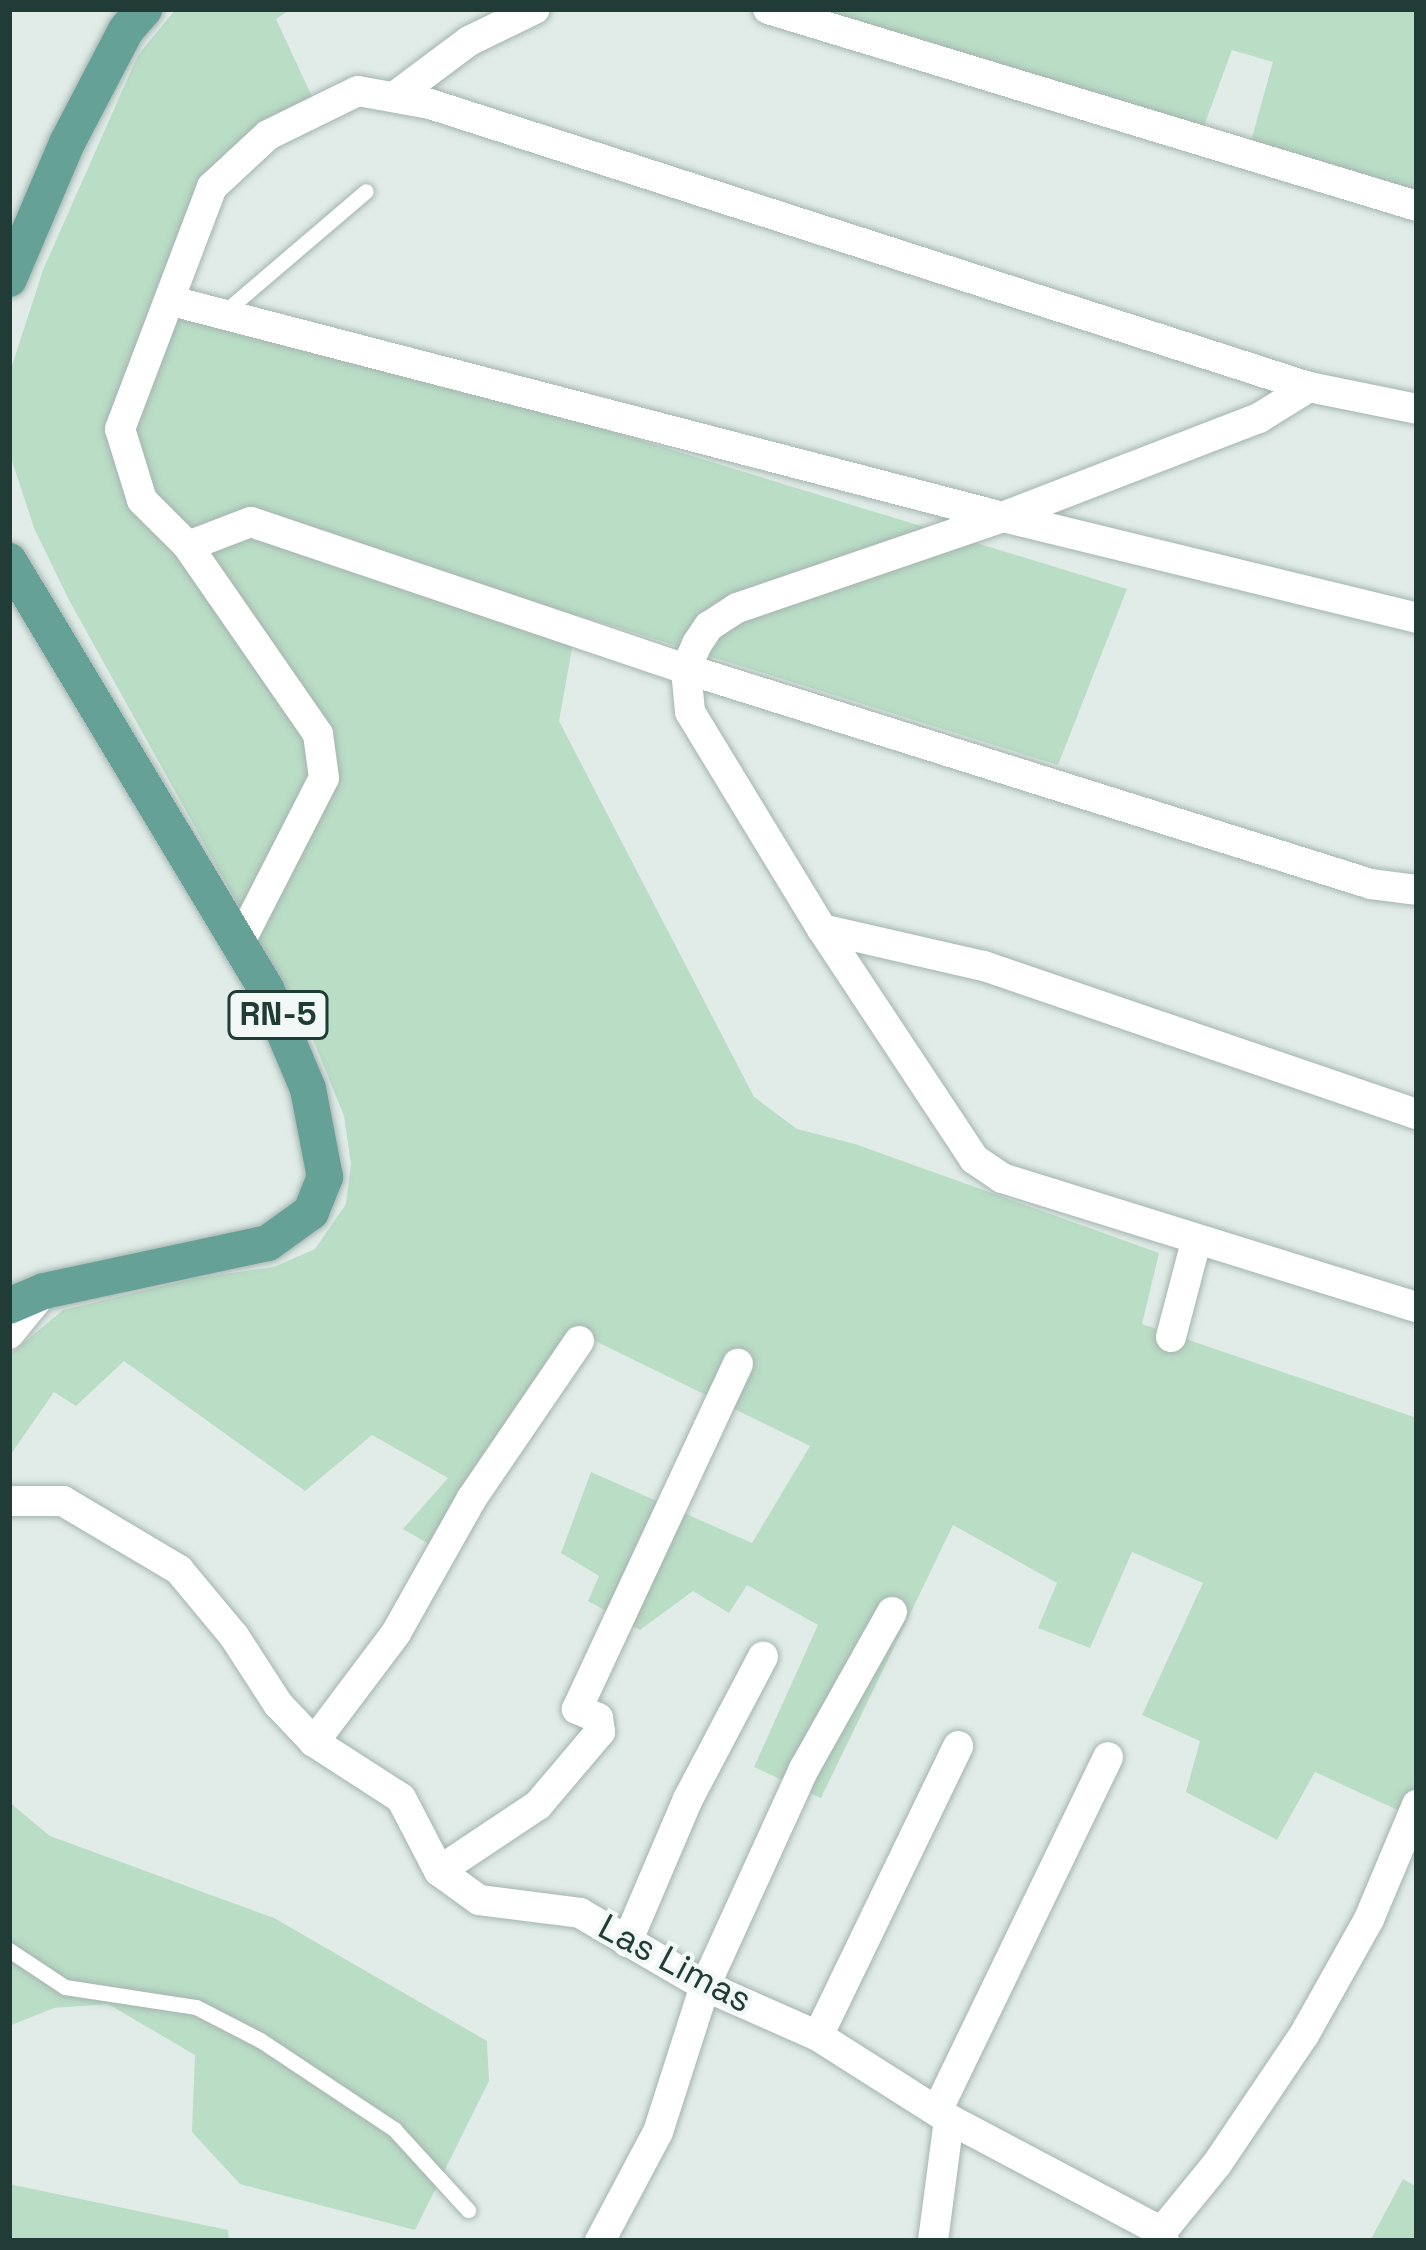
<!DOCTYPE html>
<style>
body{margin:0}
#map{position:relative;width:1426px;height:2250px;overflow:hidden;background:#e1ece8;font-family:"Space Grotesk",sans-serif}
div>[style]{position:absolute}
.green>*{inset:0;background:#baddc6}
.roads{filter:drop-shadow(0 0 3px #a4b4af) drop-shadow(0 0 3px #a4b4af)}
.service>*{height:15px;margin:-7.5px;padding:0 7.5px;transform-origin:7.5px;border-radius:7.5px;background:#fff}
.minor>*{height:30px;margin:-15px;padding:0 15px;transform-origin:15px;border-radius:15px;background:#fff}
.primary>*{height:36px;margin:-18px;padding:0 18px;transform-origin:18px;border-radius:18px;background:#65a196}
span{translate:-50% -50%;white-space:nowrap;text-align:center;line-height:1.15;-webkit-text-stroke:9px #f1f8f5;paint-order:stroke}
.shield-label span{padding:3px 9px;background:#f1f8f5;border:3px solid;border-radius:9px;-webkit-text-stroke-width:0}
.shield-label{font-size:33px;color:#213c37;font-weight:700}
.street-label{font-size:36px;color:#213c37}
.frame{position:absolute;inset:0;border:12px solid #213c37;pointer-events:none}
</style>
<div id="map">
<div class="green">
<i style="clip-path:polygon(176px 9px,291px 9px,276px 19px,314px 101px,227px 151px,155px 292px,1127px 589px,1058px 765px,578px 615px,559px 721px,754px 1097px,797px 1129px,855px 1144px,1159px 1253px,1142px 1324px,1417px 1418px,1417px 1819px,1315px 1772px,1277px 1840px,1186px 1792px,1200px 1741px,1142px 1715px,1203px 1583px,1132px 1552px,1090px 1648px,1038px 1628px,1057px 1583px,953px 1525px,821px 1798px,754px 1767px,818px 1625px,747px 1585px,729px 1613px,693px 1591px,640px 1630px,588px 1601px,599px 1576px,561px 1553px,591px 1472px,752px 1543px,810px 1446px,585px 1336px,429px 1544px,403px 1529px,448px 1478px,372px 1435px,305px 1491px,124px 1361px,76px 1406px,54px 1392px,9px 1457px,9px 1355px,63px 1310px,196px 1278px,274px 1267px,315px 1249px,346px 1204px,351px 1164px,344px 1116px,314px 1042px,69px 600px,34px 528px,9px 452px,9px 375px,43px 270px,138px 55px)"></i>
<i style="clip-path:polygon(758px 9px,1417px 9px,1417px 205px,1246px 159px,1273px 62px,1232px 50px,1197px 145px)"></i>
<i style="clip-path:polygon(9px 1802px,50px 1836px,274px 1918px,487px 2041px,489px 2081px,415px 2230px,240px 2184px,192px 2132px,195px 2055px,108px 2004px,54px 2008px,9px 2026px)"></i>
<i style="clip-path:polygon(1403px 2179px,1417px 2187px,1417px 2241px,1370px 2241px)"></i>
<i style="clip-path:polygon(9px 2184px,228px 2230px,229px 2241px,9px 2241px)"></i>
</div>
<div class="roads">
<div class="service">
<i style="left:222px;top:314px;width:189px;rotate:-40.5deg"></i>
<i style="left:9px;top:1950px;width:67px;rotate:33.5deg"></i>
<i style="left:65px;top:1987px;width:133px;rotate:8.7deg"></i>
<i style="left:196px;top:2007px;width:72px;rotate:27.3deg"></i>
<i style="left:260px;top:2040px;width:161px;rotate:33.6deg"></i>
<i style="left:394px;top:2129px;width:110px;rotate:47.6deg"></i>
</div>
<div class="minor">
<i style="left:768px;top:9px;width:678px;rotate:16.89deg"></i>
<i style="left:394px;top:97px;width:94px;rotate:-36.7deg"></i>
<i style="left:469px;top:41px;width:73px;rotate:-25.9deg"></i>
<i style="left:172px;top:301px;width:859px;rotate:14.57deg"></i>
<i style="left:1003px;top:517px;width:426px;rotate:13.7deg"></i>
<i style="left:1309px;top:387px;width:59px;rotate:148.2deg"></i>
<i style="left:1259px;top:418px;width:274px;rotate:158.9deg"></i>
<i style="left:1003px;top:517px;width:281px;rotate:161.1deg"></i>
<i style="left:737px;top:608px;width:33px;rotate:147deg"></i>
<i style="left:709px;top:626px;width:22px;rotate:124deg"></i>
<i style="left:697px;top:644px;width:27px;rotate:114deg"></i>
<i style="left:686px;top:669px;width:43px;rotate:84.7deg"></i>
<i style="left:690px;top:712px;width:254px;rotate:58.7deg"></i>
<i style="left:822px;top:929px;width:276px;rotate:56.5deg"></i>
<i style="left:974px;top:1159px;width:34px;rotate:34deg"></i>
<i style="left:1002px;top:1178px;width:435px;rotate:17.3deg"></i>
<i style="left:188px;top:546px;width:67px;rotate:-20.9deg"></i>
<i style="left:251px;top:522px;width:459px;rotate:18.7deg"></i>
<i style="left:686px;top:669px;width:718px;rotate:17.43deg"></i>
<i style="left:1371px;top:884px;width:46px;rotate:7.4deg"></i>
<i style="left:822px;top:929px;width:166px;rotate:12.9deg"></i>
<i style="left:984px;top:966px;width:458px;rotate:18.9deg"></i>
<i style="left:240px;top:942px;width:184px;rotate:-62.9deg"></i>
<i style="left:324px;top:778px;width:44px;rotate:-97.8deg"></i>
<i style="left:318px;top:734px;width:229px;rotate:-124.7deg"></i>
<i style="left:188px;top:546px;width:65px;rotate:-135deg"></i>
<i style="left:142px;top:500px;width:74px;rotate:-107.2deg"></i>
<i style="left:120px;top:429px;width:259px;rotate:-69.2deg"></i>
<i style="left:212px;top:187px;width:76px;rotate:-42.9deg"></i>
<i style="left:268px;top:135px;width:100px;rotate:-26.1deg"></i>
<i style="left:358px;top:91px;width:73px;rotate:10.2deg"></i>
<i style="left:430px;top:104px;width:923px;rotate:17.85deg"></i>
<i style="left:1309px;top:387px;width:110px;rotate:11.5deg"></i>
<i style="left:9px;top:1334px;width:55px;rotate:-50.9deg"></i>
<i style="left:1171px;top:1337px;width:98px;rotate:-75.3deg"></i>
<i style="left:9px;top:1501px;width:54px"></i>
<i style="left:63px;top:1501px;width:135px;rotate:30.7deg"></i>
<i style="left:179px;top:1570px;width:86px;rotate:50.2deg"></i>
<i style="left:234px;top:1636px;width:81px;rotate:57.1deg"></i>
<i style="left:278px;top:1704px;width:52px;rotate:46.5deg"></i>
<i style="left:314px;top:1742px;width:103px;rotate:32.8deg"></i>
<i style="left:401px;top:1798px;width:82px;rotate:62.5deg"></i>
<i style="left:439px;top:1871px;width:49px;rotate:35.9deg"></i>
<i style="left:479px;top:1900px;width:102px;rotate:7.3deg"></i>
<i style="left:580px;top:1913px;width:145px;rotate:30.3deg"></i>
<i style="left:705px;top:1986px;width:124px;rotate:23.9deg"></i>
<i style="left:818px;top:2036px;width:155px;rotate:32.4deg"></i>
<i style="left:949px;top:2119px;width:229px;rotate:27.9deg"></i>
<i style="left:1151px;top:2226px;width:20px;rotate:49deg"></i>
<i style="left:314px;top:1742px;width:136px;rotate:-53deg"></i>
<i style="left:396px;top:1633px;width:155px;rotate:-60.6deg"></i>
<i style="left:472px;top:1498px;width:190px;rotate:-55.7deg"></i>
<i style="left:439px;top:1871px;width:119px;rotate:-33.7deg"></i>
<i style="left:538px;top:1805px;width:96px;rotate:-49.7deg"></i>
<i style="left:600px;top:1732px;width:14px;rotate:-98deg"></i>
<i style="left:598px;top:1718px;width:23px;rotate:-157deg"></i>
<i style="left:577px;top:1709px;width:381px;rotate:-65deg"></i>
<i style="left:627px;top:1942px;width:155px;rotate:-66.9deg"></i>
<i style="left:688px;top:1799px;width:161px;rotate:-62.2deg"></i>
<i style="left:818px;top:2036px;width:322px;rotate:-64.2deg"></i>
<i style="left:937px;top:2111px;width:393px;rotate:-64.2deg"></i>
<i style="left:1159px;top:2235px;width:92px;rotate:-50.8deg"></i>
<i style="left:1217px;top:2164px;width:156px;rotate:-56deg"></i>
<i style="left:1304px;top:2035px;width:133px;rotate:-60.7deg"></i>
<i style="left:1369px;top:1919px;width:124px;rotate:-67.2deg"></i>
<i style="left:600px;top:2241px;width:123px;rotate:-62deg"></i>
<i style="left:658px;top:2132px;width:153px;rotate:-72.2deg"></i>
<i style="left:705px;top:1986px;width:239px;rotate:-65.5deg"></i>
<i style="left:804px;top:1769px;width:180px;rotate:-60.7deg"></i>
<i style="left:933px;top:2241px;width:123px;rotate:-82.5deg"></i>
</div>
<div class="primary">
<i style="left:9px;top:279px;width:148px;rotate:-66.9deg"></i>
<i style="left:67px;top:143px;width:127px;rotate:-62.4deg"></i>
<i style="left:126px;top:30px;width:28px;rotate:-49deg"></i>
<i style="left:9px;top:561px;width:499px;rotate:59deg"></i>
<i style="left:266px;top:989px;width:108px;rotate:67.2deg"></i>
<i style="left:308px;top:1089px;width:90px;rotate:79.1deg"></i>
<i style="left:325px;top:1177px;width:38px;rotate:112deg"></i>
<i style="left:311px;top:1212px;width:53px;rotate:144.2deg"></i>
<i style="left:268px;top:1243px;width:229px;rotate:167.9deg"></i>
<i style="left:44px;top:1291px;width:38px;rotate:157deg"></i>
</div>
</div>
<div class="shield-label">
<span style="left:278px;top:1015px">RN-5</span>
</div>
<div class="street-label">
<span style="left:675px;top:1964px;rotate:28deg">Las Limas</span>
</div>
<div class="frame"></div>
</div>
